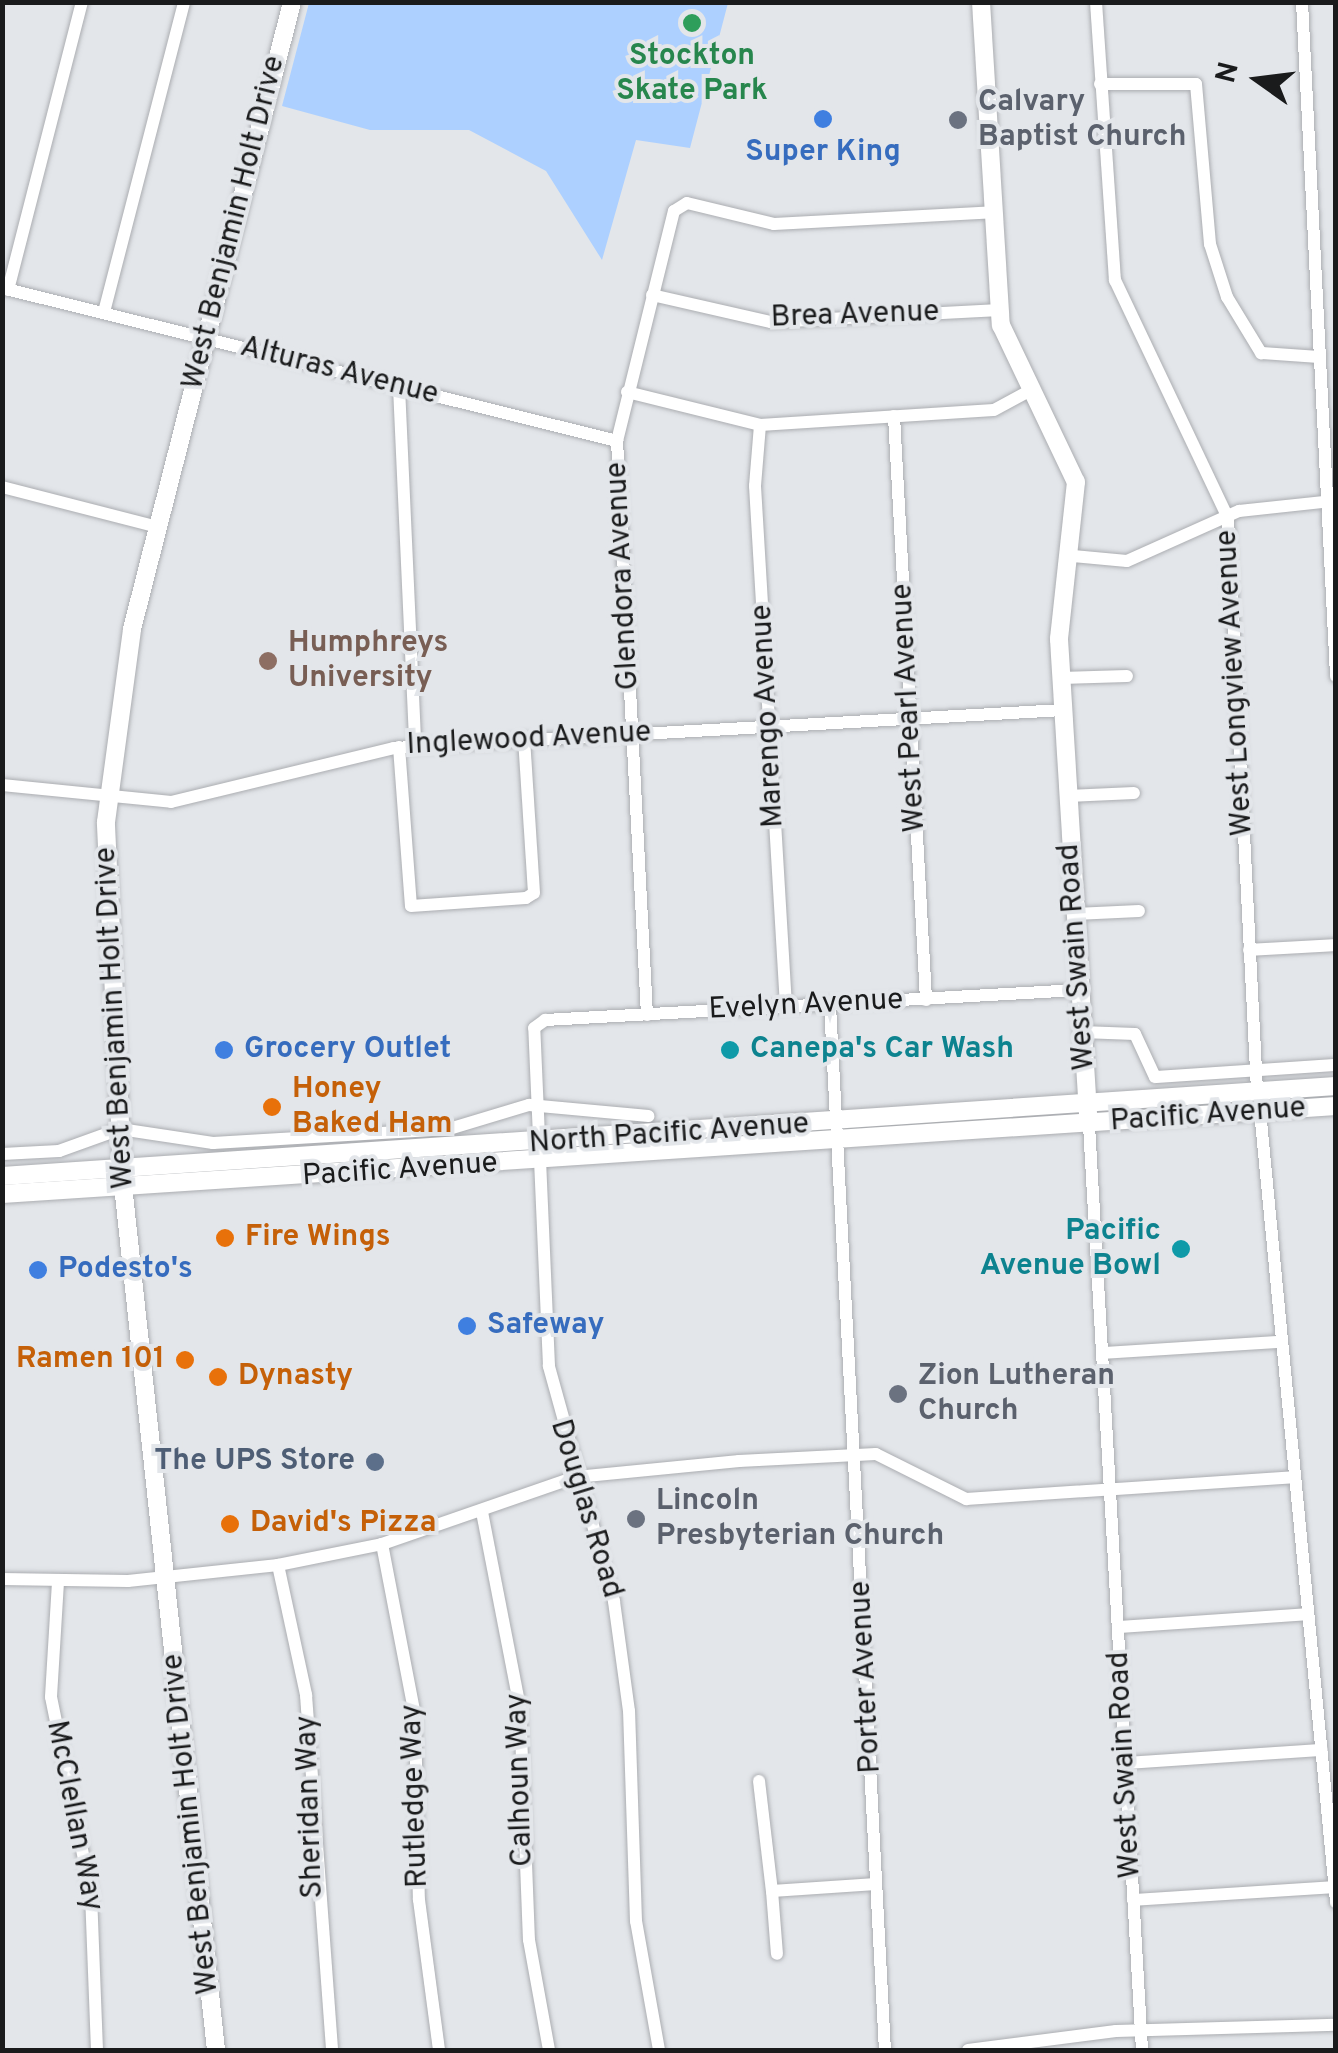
<!DOCTYPE html>
<style>
body{margin:0}
#map{position:relative;width:1338px;height:2053px;overflow:hidden;background:#e3e6ea;font-family:Overpass,sans-serif}
div>[style]{position:absolute}
.green>*{inset:0;background:#add0ff}
.roads{filter:drop-shadow(0 0 2px #abadb1) drop-shadow(0 0 2px #abadb1)}
.minor>*{height:12px;margin:-6px;padding:0 6px;transform-origin:6px;border-radius:6px;background:#fff}
.major>*{height:18px;margin:-9px;padding:0 9px;transform-origin:9px;border-radius:9px;background:#fff}
.dots>*{width:28px;height:28px;translate:-50% -50%;box-sizing:border-box;border:5px solid #e3e6ea;border-radius:50%}
span{translate:-50% -50%;white-space:nowrap;text-align:center;line-height:1.15;-webkit-text-stroke:8px #e3e6ea;paint-order:stroke}
.leisure-label{font-size:30px;color:#27864d;font-weight:700}
.worship-label{font-size:30px;color:#5b616d;font-weight:700}
.left{translate:0 -50%;text-align:left}
.shop-label{font-size:30px;color:#366cbe;font-weight:700}
.street-label{font-size:30px;color:#1a1b1c}
.education-label{font-size:30px;color:#785e54;font-weight:700}
.culture-label{font-size:30px;color:#0d838f;font-weight:700}
.right{translate:-100% -50%;text-align:right}
.food-label{font-size:30px;color:#c56008;font-weight:700}
.service-label{font-size:30px;color:#4e5e75;font-weight:700}
.frame{position:absolute;inset:0;border:5px solid #1a1b1c;pointer-events:none}
.north{position:absolute;left:1208px;top:30px;width:100px;height:100px;-webkit-text-stroke:8px #e3e6ea;paint-order:stroke;rotate:284deg;font-size:28px;font-weight:700;line-height:40px;text-align:center;color:#1a1b1c}
.north::after{content:'';display:block;margin:auto;width:35px;height:45px;background:#1a1b1c;clip-path:polygon(50% 0,100% 100%,50% 72%,0 100%)}
</style>
<div id="map">
<div class="green">
<i style="clip-path:polygon(309px 3px,309px 2px,728px 3px,690px 148px,636px 140px,602px 260px,546px 171px,469px 130px,370px 130px,282px 106px)"></i>
</div>
<div class="roads">
<div class="minor">
<i style="left:1096px;top:2px;width:279px;rotate:86.1deg"></i>
<i style="left:1115px;top:280px;width:263px;rotate:64.6deg"></i>
<i style="left:1228px;top:518px;width:574px;rotate:87.1deg"></i>
<i style="left:1302px;top:2px;width:675px;rotate:87.11deg"></i>
<i style="left:1100px;top:84px;width:96px"></i>
<i style="left:1196px;top:84px;width:161px;rotate:85deg"></i>
<i style="left:1210px;top:244px;width:56px;rotate:72.2deg"></i>
<i style="left:1227px;top:297px;width:66px;rotate:58.7deg"></i>
<i style="left:1261px;top:353px;width:59px;rotate:3.9deg"></i>
<i style="left:2px;top:288px;width:634px;rotate:13.97deg"></i>
<i style="left:8px;top:290px;width:297px;rotate:-75.6deg"></i>
<i style="left:652px;top:295px;width:122px;rotate:12.8deg"></i>
<i style="left:771px;top:322px;width:229px;rotate:-3deg"></i>
<i style="left:104px;top:312px;width:320px;rotate:-75.5deg"></i>
<i style="left:399px;top:387px;width:359px;rotate:87.4deg"></i>
<i style="left:627px;top:392px;width:137px;rotate:13.9deg"></i>
<i style="left:760px;top:425px;width:234px;rotate:-3.7deg"></i>
<i style="left:994px;top:410px;width:42px;rotate:-28.4deg"></i>
<i style="left:894px;top:416px;width:585px;rotate:86.86deg"></i>
<i style="left:760px;top:425px;width:61px;rotate:94.7deg"></i>
<i style="left:755px;top:486px;width:522px;rotate:86.59deg"></i>
<i style="left:2px;top:487px;width:161px;rotate:14.4deg"></i>
<i style="left:1073px;top:556px;width:54px;rotate:5.3deg"></i>
<i style="left:1127px;top:561px;width:123px;rotate:-24.1deg"></i>
<i style="left:1239px;top:511px;width:95px;rotate:-6.1deg"></i>
<i style="left:1061px;top:678px;width:66px;rotate:-1.7deg"></i>
<i style="left:399px;top:747px;width:159px;rotate:85.7deg"></i>
<i style="left:411px;top:906px;width:115px;rotate:-4deg"></i>
<i style="left:526px;top:898px;width:9px;rotate:-32deg"></i>
<i style="left:534px;top:893px;width:155px;rotate:-93.7deg"></i>
<i style="left:2px;top:785px;width:170px;rotate:5.7deg"></i>
<i style="left:171px;top:802px;width:229px;rotate:-13.6deg"></i>
<i style="left:394px;top:748px;width:670px;rotate:-3.25deg"></i>
<i style="left:1068px;top:796px;width:66px;rotate:-2.6deg"></i>
<i style="left:1075px;top:914px;width:64px;rotate:-2.7deg"></i>
<i style="left:1249px;top:950px;width:87px;rotate:-3.3deg"></i>
<i style="left:830px;top:1005px;width:1046px;rotate:86.99deg"></i>
<i style="left:647px;top:1015px;width:575px;rotate:-92.99deg"></i>
<i style="left:617px;top:441px;width:237px;rotate:-76.1deg"></i>
<i style="left:674px;top:211px;width:15px;rotate:-32deg"></i>
<i style="left:687px;top:203px;width:89px;rotate:13.6deg"></i>
<i style="left:774px;top:224px;width:219px;rotate:-3.1deg"></i>
<i style="left:1082px;top:1032px;width:53px;rotate:2.2deg"></i>
<i style="left:1135px;top:1034px;width:47px;rotate:65.1deg"></i>
<i style="left:1155px;top:1077px;width:181px;rotate:-3.8deg"></i>
<i style="left:1260px;top:1111px;width:795px;rotate:84.51deg"></i>
<i style="left:1089px;top:1125px;width:927px;rotate:86.72deg"></i>
<i style="left:2px;top:1154px;width:57px;rotate:-3deg"></i>
<i style="left:59px;top:1151px;width:65px;rotate:-19.8deg"></i>
<i style="left:120px;top:1129px;width:94px;rotate:8.6deg"></i>
<i style="left:213px;top:1143px;width:236px;rotate:-3.4deg"></i>
<i style="left:449px;top:1129px;width:84px;rotate:-16.7deg"></i>
<i style="left:529px;top:1105px;width:120px;rotate:5.3deg"></i>
<i style="left:1103px;top:1353px;width:176px;rotate:-3.6deg"></i>
<i style="left:482px;top:1512px;width:199px;rotate:79deg"></i>
<i style="left:520px;top:1707px;width:233px;rotate:87.8deg"></i>
<i style="left:529px;top:1940px;width:112px;rotate:79.7deg"></i>
<i style="left:382px;top:1544px;width:174px;rotate:79.1deg"></i>
<i style="left:415px;top:1715px;width:185px;rotate:88.8deg"></i>
<i style="left:419px;top:1900px;width:151px;rotate:82.4deg"></i>
<i style="left:278px;top:1565px;width:133px;rotate:77.8deg"></i>
<i style="left:306px;top:1695px;width:356px;rotate:85.8deg"></i>
<i style="left:2px;top:1579px;width:126px;rotate:0.9deg"></i>
<i style="left:128px;top:1581px;width:151px;rotate:-6.1deg"></i>
<i style="left:278px;top:1565px;width:106px;rotate:-11.4deg"></i>
<i style="left:382px;top:1544px;width:205px;rotate:-19.1deg"></i>
<i style="left:576px;top:1477px;width:164px;rotate:-5.6deg"></i>
<i style="left:739px;top:1461px;width:137px;rotate:-2.9deg"></i>
<i style="left:876px;top:1454px;width:101px;rotate:26.6deg"></i>
<i style="left:966px;top:1499px;width:328px;rotate:-3.8deg"></i>
<i style="left:58px;top:1582px;width:115px;rotate:93.5deg"></i>
<i style="left:51px;top:1697px;width:201px;rotate:78.5deg"></i>
<i style="left:91px;top:1894px;width:156px;rotate:87.8deg"></i>
<i style="left:1118px;top:1627px;width:190px;rotate:-3.9deg"></i>
<i style="left:1125px;top:1763px;width:197px;rotate:-3.8deg"></i>
<i style="left:759px;top:1781px;width:111px;rotate:83.3deg"></i>
<i style="left:772px;top:1891px;width:104px;rotate:-3.9deg"></i>
<i style="left:772px;top:1891px;width:63px;rotate:85.5deg"></i>
<i style="left:1133px;top:1900px;width:201px;rotate:-3.7deg"></i>
<i style="left:659px;top:2050px;width:131px;rotate:-100.1deg"></i>
<i style="left:636px;top:1921px;width:210px;rotate:-91.9deg"></i>
<i style="left:629px;top:1711px;width:111px;rotate:-97.8deg"></i>
<i style="left:614px;top:1601px;width:244px;rotate:-105.5deg"></i>
<i style="left:549px;top:1366px;width:338px;rotate:-92.5deg"></i>
<i style="left:534px;top:1028px;width:14px;rotate:-36deg"></i>
<i style="left:545px;top:1020px;width:535px;rotate:-3.22deg"></i>
<i style="left:968px;top:2050px;width:149px;rotate:-7.3deg"></i>
<i style="left:1116px;top:2031px;width:220px;rotate:-1.6deg"></i>
</div>
<div class="major">
<i style="left:981px;top:2px;width:324px;rotate:86.5deg"></i>
<i style="left:1001px;top:325px;width:174px;rotate:64.5deg"></i>
<i style="left:1076px;top:482px;width:158px;rotate:96.2deg"></i>
<i style="left:1059px;top:639px;width:477px;rotate:86.5deg"></i>
<i style="left:2px;top:1176px;width:1337px;rotate:-3.86deg"></i>
<i style="left:2px;top:1194px;width:1337px;rotate:-3.77deg"></i>
<i style="left:216px;top:2050px;width:869px;rotate:-96.14deg"></i>
<i style="left:123px;top:1186px;width:364px;rotate:-92.7deg"></i>
<i style="left:106px;top:822px;width:195px;rotate:-82.3deg"></i>
<i style="left:132px;top:629px;width:647px;rotate:-75.68deg"></i>
</div>
</div>
<div class="dots">
<i style="left:692px;top:23px;background:#2e9e5b"></i>
<i style="left:823px;top:119px;background:#3f7fe0"></i>
<i style="left:958px;top:120px;background:#6b7280"></i>
<i style="left:268px;top:661px;background:#8d6e63"></i>
<i style="left:224px;top:1050px;background:#3f7fe0"></i>
<i style="left:730px;top:1050px;background:#0f9aa8"></i>
<i style="left:272px;top:1107px;background:#e8710a"></i>
<i style="left:225px;top:1238px;background:#e8710a"></i>
<i style="left:1181px;top:1249px;background:#0f9aa8"></i>
<i style="left:38px;top:1270px;background:#3f7fe0"></i>
<i style="left:467px;top:1326px;background:#3f7fe0"></i>
<i style="left:185px;top:1360px;background:#e8710a"></i>
<i style="left:218px;top:1377px;background:#e8710a"></i>
<i style="left:898px;top:1394px;background:#6b7280"></i>
<i style="left:375px;top:1462px;background:#5c6f8a"></i>
<i style="left:636px;top:1519px;background:#6b7280"></i>
<i style="left:230px;top:1524px;background:#e8710a"></i>
</div>
<div class="leisure-label">
<span style="left:692px;top:74px">Stockton<br>Skate Park</span>
</div>
<div class="worship-label">
<span class="left" style="left:978px;top:120px">Calvary<br>Baptist Church</span>
<span class="left" style="left:918px;top:1394px">Zion Lutheran<br>Church</span>
<span class="left" style="left:656px;top:1519px">Lincoln<br>Presbyterian Church</span>
</div>
<div class="shop-label">
<span style="left:823px;top:153px">Super King</span>
<span class="left" style="left:244px;top:1050px">Grocery Outlet</span>
<span class="left" style="left:58px;top:1270px">Podesto's</span>
<span class="left" style="left:487px;top:1326px">Safeway</span>
</div>
<div class="street-label">
<span style="left:235px;top:223px;rotate:-76deg">West Benjamin Holt Drive</span>
<span style="left:855px;top:316px;rotate:-2deg">Brea Avenue</span>
<span style="left:339px;top:372px;rotate:14deg">Alturas Avenue</span>
<span style="left:624px;top:576px;rotate:-93deg">Glendora Avenue</span>
<span style="left:1236px;top:683px;rotate:-93deg">West Longview Avenue</span>
<span style="left:910px;top:708px;rotate:-93deg">West Pearl Avenue</span>
<span style="left:769px;top:716px;rotate:-93deg">Marengo Avenue</span>
<span style="left:529px;top:740px;rotate:-3deg">Inglewood Avenue</span>
<span style="left:1078px;top:957px;rotate:-94deg">West Swain Road</span>
<span style="left:806px;top:1006px;rotate:-3deg">Evelyn Avenue</span>
<span style="left:116px;top:1018px;rotate:-93deg">West Benjamin Holt Drive</span>
<span style="left:1208px;top:1116px;rotate:-4deg">Pacific Avenue</span>
<span style="left:669px;top:1135px;rotate:-4deg">North Pacific Avenue</span>
<span style="left:400px;top:1171px;rotate:-4deg">Pacific Avenue</span>
<span style="left:585px;top:1509px;rotate:73deg">Douglas Road</span>
<span style="left:867px;top:1677px;rotate:-93deg">Porter Avenue</span>
<span style="left:1126px;top:1765px;rotate:-93deg">West Swain Road</span>
<span style="left:521px;top:1780px;rotate:-92deg">Calhoun Way</span>
<span style="left:416px;top:1796px;rotate:-92deg">Rutledge Way</span>
<span style="left:311px;top:1807px;rotate:-92deg">Sheridan Way</span>
<span style="left:73px;top:1816px;rotate:79deg">McClellan Way</span>
<span style="left:192px;top:1824px;rotate:-96deg">West Benjamin Holt Drive</span>
</div>
<div class="education-label">
<span class="left" style="left:288px;top:661px">Humphreys<br>University</span>
</div>
<div class="culture-label">
<span class="left" style="left:750px;top:1050px">Canepa's Car Wash</span>
<span class="right" style="left:1161px;top:1249px">Pacific<br>Avenue Bowl</span>
</div>
<div class="food-label">
<span class="left" style="left:292px;top:1107px">Honey<br>Baked Ham</span>
<span class="left" style="left:245px;top:1238px">Fire Wings</span>
<span class="right" style="left:165px;top:1360px">Ramen 101</span>
<span class="left" style="left:238px;top:1377px">Dynasty</span>
<span class="left" style="left:250px;top:1524px">David's Pizza</span>
</div>
<div class="service-label">
<span class="right" style="left:355px;top:1462px">The UPS Store</span>
</div>
<div class="frame"></div>
<div class="north">N</div>
</div>
